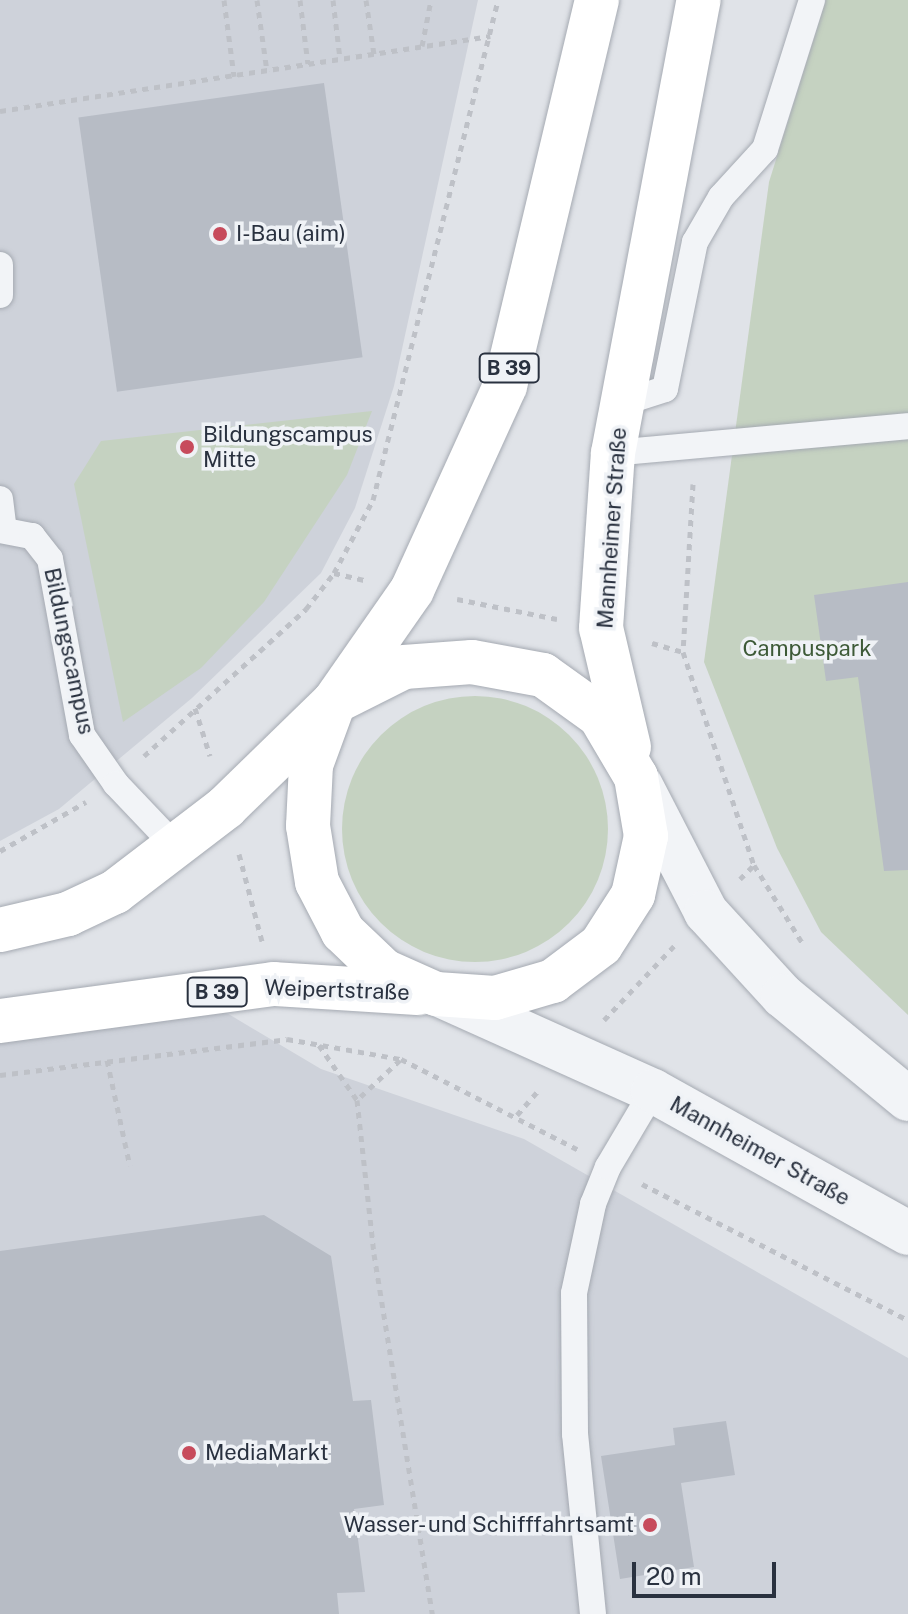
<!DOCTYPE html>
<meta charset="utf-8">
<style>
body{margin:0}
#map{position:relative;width:908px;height:1614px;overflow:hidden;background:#e0e3e8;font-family:"Public Sans",sans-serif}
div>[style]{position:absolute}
.built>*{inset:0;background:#ced2da}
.green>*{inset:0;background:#c5d2c1}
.round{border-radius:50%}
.building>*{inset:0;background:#b7bcc5;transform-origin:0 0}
.path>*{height:5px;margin-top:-2.5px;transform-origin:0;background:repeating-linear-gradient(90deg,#bec1c7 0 6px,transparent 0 12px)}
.roads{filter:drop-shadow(0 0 2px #a5aab2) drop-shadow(0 0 2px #a5aab2)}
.service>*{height:26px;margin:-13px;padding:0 13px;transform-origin:13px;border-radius:13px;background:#f2f4f7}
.minor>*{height:44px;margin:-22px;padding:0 22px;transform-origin:22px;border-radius:22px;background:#f2f4f7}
.primary>*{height:44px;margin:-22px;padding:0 22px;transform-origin:22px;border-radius:22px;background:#fff}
.dots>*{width:22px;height:22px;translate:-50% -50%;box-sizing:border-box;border:4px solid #eff2f6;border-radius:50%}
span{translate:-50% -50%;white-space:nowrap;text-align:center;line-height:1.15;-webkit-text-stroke:7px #eff2f6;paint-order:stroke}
.shield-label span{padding:2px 6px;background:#eff2f6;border:2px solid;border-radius:6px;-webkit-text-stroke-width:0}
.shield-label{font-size:20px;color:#29313f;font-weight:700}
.poi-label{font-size:22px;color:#29313f}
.left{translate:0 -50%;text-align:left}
.right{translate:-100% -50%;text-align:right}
.street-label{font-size:22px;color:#29313f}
.park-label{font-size:22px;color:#3d5a37}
.scale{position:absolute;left:632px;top:1562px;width:144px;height:36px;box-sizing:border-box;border:4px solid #29313f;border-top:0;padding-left:10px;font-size:24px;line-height:28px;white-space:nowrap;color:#29313f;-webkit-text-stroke:6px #eff2f6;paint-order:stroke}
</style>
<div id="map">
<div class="built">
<i style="clip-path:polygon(0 0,478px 0,394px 386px,355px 508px,321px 573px,192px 698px,59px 809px,0 841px)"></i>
<i style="clip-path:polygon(0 1009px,220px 1009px,321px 1069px,524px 1139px,908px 1358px,908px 1614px,0 1614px)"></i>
</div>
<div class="green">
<i style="clip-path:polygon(826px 0,908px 0,908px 1015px,821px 932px,777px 848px,704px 662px,769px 182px)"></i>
<i style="clip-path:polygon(372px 411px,347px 475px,264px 602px,201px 668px,123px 722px,74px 484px,101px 441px)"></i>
<i class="round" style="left:342px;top:696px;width:266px;height:266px"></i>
</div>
<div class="building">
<i style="left:324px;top:83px;width:277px;height:248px;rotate:82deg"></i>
<i style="clip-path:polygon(908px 582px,908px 870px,884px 871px,858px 677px,826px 681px,814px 595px)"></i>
<i style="clip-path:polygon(264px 1215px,331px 1256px,353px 1401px,371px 1400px,384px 1505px,354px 1509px,365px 1592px,337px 1593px,339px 1614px,0 1614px,0 1251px)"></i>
<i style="clip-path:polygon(726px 1421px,735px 1475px,681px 1483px,694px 1567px,620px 1579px,601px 1456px,675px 1445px,673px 1428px)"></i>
</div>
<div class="path">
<i style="left:224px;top:0;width:77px;rotate:82.5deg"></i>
<i style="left:257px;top:0;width:72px;rotate:82deg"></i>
<i style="left:300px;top:0;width:64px;rotate:82.9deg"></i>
<i style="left:333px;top:0;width:59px;rotate:83.2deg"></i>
<i style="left:366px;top:0;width:55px;rotate:81.6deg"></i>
<i style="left:422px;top:46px;width:47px;rotate:-78.9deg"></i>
<i style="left:0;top:111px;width:496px;rotate:-8.7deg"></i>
<i style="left:693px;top:484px;width:168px;rotate:93.4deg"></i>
<i style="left:683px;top:652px;width:225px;rotate:71.6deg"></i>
<i style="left:754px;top:865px;width:93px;rotate:58.2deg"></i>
<i style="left:334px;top:573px;width:32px;rotate:13deg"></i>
<i style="left:457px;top:599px;width:102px;rotate:11.3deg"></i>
<i style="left:652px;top:643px;width:32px;rotate:16deg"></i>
<i style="left:195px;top:708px;width:50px;rotate:72.6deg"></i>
<i style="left:144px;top:756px;width:219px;rotate:-42.2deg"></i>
<i style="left:306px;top:609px;width:46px;rotate:-52.1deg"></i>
<i style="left:334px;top:573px;width:83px;rotate:-61.9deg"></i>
<i style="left:373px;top:500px;width:515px;rotate:-75.96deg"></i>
<i style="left:0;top:851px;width:99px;rotate:-29.7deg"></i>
<i style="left:239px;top:854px;width:90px;rotate:75.2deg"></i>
<i style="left:740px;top:879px;width:20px;rotate:-45deg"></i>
<i style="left:604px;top:1020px;width:102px;rotate:-46.6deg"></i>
<i style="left:319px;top:1045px;width:67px;rotate:55.4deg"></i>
<i style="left:107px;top:1060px;width:108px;rotate:77.8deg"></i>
<i style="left:400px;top:1060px;width:59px;rotate:137.1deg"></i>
<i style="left:357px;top:1100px;width:155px;rotate:83.7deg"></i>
<i style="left:374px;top:1254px;width:365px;rotate:80.8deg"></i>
<i style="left:0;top:1075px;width:289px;rotate:-7.1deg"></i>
<i style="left:287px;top:1039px;width:116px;rotate:10deg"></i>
<i style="left:401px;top:1059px;width:198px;rotate:27.1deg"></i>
<i style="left:517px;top:1115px;width:35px;rotate:-49deg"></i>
<i style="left:642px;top:1184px;width:299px;rotate:27.1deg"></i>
</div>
<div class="roads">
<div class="service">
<i style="left:0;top:265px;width:30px;rotate:90deg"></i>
<i style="left:622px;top:403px;width:45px;rotate:-18deg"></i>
<i style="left:665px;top:389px;width:150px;rotate:-78.5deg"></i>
<i style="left:695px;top:242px;width:52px;rotate:-60deg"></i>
<i style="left:721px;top:197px;width:65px;rotate:-47.5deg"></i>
<i style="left:765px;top:149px;width:156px;rotate:-72.5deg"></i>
<i style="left:613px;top:453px;width:296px;rotate:-5.2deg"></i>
<i style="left:0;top:499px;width:31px;rotate:83deg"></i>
<i style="left:0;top:530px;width:33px;rotate:11deg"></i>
<i style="left:32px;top:536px;width:29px;rotate:52deg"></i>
<i style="left:50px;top:559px;width:179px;rotate:79.7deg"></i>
<i style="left:82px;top:735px;width:60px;rotate:55.2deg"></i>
<i style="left:116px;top:784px;width:87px;rotate:46.4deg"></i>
<i style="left:593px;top:1614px;width:181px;rotate:-95.7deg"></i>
<i style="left:575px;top:1434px;width:141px;rotate:-90.4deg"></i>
<i style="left:574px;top:1293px;width:91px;rotate:-77.9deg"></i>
<i style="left:593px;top:1204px;width:40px;rotate:-68deg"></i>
<i style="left:608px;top:1167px;width:88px;rotate:-59.4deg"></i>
</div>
<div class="minor">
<i style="left:641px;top:786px;width:142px;rotate:62.7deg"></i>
<i style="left:706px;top:912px;width:114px;rotate:47.5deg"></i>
<i style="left:783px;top:996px;width:162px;rotate:39.5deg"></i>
<i style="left:442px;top:996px;width:231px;rotate:24.2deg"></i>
<i style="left:653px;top:1091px;width:292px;rotate:29.1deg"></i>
</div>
<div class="primary">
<i style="left:472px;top:662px;width:72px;rotate:10.4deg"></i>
<i style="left:543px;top:675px;width:70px;rotate:35.7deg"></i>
<i style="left:600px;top:716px;width:71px;rotate:59.5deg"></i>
<i style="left:636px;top:777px;width:60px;rotate:80.4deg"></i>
<i style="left:646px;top:836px;width:60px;rotate:102.4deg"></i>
<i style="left:633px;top:895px;width:59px;rotate:122.6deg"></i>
<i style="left:601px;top:945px;width:60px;rotate:143.1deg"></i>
<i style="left:553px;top:981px;width:60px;rotate:163.7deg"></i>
<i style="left:495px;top:998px;width:59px;rotate:-176.1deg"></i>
<i style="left:436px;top:994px;width:57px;rotate:-156.1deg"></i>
<i style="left:384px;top:971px;width:57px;rotate:-136.4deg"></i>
<i style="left:343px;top:932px;width:56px;rotate:-117.5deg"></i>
<i style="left:317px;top:882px;width:57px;rotate:-99.1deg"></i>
<i style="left:308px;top:826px;width:61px;rotate:-87.2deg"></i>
<i style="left:311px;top:765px;width:67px;rotate:-69.9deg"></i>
<i style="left:334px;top:702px;width:78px;rotate:-26.6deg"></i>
<i style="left:404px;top:667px;width:68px;rotate:-4.2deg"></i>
<i style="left:629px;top:747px;width:122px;rotate:-103.2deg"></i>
<i style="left:601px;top:628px;width:175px;rotate:-86.1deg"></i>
<i style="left:613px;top:453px;width:461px;rotate:-79.3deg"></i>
<i style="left:0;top:930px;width:70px;rotate:-13.2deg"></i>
<i style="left:68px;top:914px;width:52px;rotate:-25.1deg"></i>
<i style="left:115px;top:892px;width:140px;rotate:-37.4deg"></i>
<i style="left:226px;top:807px;width:151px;rotate:-44.2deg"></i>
<i style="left:334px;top:702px;width:136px;rotate:-55.1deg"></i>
<i style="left:412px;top:590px;width:224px;rotate:-65.5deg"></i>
<i style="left:505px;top:386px;width:397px;rotate:-76.6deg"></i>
<i style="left:0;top:1021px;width:276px;rotate:-7.7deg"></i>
<i style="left:274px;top:984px;width:145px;rotate:3.6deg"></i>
</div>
</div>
<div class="dots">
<i style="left:220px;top:234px;background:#c74b5c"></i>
<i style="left:187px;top:447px;background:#c74b5c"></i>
<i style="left:189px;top:1453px;background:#c74b5c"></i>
<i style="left:650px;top:1525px;background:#c74b5c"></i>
</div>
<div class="shield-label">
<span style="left:509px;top:368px">B 39</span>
<span style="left:217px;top:992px">B 39</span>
</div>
<div class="poi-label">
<span class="left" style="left:236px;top:234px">I-Bau (aim)</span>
<span class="left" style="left:203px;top:447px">Bildungscampus<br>Mitte</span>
<span class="left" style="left:205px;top:1453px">MediaMarkt</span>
<span class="right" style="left:634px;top:1525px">Wasser- und Schifffahrtsamt</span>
</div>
<div class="street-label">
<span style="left:612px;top:528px;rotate:-86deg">Mannheimer Straße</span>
<span style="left:69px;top:651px;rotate:78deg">Bildungscampus</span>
<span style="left:337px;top:990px;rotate:2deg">Weipertstraße</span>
<span style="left:760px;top:1151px;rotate:29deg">Mannheimer Straße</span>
</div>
<div class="park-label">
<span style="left:807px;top:649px">Campuspark</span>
</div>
<div class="scale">20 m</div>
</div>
